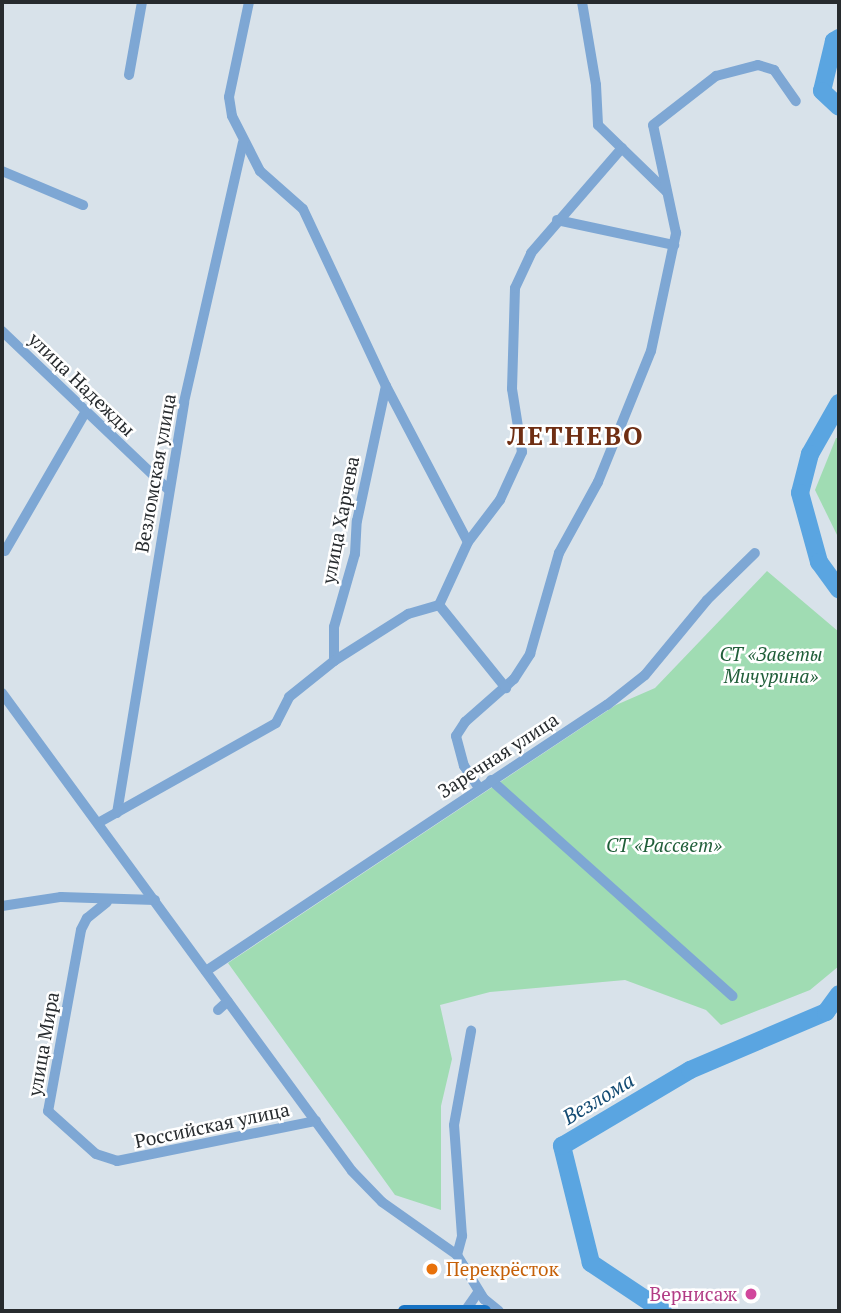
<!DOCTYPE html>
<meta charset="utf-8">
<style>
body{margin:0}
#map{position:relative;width:841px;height:1313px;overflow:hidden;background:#d8e2ea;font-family:"PT Serif",serif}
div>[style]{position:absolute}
.green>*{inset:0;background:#a0dcb3}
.river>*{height:18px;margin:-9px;padding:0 9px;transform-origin:9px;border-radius:9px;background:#5aa5e1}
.minor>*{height:10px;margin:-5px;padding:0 5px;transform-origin:5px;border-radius:5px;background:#7ea7d4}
.major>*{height:12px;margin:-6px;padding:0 6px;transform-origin:6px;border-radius:6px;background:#1672c3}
.dots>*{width:19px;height:19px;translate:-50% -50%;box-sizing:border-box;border:4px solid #fff;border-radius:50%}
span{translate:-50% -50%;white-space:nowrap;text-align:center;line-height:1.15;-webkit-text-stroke:5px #fff;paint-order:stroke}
.street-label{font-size:19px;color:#272b2e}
.park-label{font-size:19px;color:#205e39;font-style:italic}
.food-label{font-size:19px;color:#c56008}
.left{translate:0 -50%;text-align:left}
.hotel-label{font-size:19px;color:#b23c85}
.right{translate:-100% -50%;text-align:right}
.water-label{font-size:21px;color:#144b73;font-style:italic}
.district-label{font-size:26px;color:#6f2e13;font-weight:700;letter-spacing:2px}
.frame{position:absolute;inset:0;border:4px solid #272b2e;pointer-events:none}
</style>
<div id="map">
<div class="green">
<i style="clip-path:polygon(836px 438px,839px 438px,839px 539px,815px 490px)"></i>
<i style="clip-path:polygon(767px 571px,839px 632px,839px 966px,810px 990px,721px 1025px,706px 1010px,625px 980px,490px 992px,440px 1005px,452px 1059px,441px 1106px,441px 1210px,395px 1195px,228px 963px,616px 705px,655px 688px)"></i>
</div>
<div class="river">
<i style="left:839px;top:38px;width:6px;rotate:149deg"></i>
<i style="left:834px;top:41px;width:51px;rotate:103.5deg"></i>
<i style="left:822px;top:91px;width:23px;rotate:43deg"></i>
<i style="left:839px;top:403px;width:59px;rotate:119.6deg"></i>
<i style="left:810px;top:454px;width:40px;rotate:104.4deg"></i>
<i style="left:800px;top:493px;width:72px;rotate:74.6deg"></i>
<i style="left:819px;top:562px;width:34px;rotate:54deg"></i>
<i style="left:663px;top:1311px;width:87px;rotate:-146.3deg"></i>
<i style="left:591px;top:1263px;width:121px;rotate:-103.9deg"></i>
<i style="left:562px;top:1146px;width:149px;rotate:-30.7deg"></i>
<i style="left:690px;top:1070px;width:148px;rotate:-23.1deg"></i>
<i style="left:826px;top:1012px;width:22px;rotate:-54deg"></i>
</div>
<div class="minor">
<i style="left:249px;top:2px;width:97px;rotate:101.9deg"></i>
<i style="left:229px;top:97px;width:19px;rotate:81deg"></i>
<i style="left:232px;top:116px;width:62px;rotate:63deg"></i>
<i style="left:260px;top:171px;width:57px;rotate:41.5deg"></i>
<i style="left:303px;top:209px;width:195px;rotate:64.9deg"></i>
<i style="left:386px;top:386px;width:176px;rotate:62.3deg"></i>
<i style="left:582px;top:2px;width:84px;rotate:80.4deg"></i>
<i style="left:596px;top:85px;width:40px;rotate:87.1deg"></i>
<i style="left:598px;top:125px;width:96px;rotate:44.2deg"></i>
<i style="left:129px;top:75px;width:74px;rotate:-79.9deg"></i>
<i style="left:2px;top:171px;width:88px;rotate:22.8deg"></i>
<i style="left:557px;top:220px;width:120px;rotate:12.1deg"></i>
<i style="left:2px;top:331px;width:231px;rotate:43.6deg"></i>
<i style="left:5px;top:551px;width:162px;rotate:-59.9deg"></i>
<i style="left:439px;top:605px;width:69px;rotate:-65.3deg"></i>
<i style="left:468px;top:542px;width:53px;rotate:-52.7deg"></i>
<i style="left:500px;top:500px;width:53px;rotate:-65.4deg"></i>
<i style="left:522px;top:452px;width:64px;rotate:-99deg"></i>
<i style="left:512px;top:389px;width:101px;rotate:-88.3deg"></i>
<i style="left:515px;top:288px;width:38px;rotate:-65deg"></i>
<i style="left:531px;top:253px;width:139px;rotate:-49.1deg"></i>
<i style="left:334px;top:661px;width:34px;rotate:-90deg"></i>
<i style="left:334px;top:627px;width:76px;rotate:-74deg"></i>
<i style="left:355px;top:554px;width:33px;rotate:-87deg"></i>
<i style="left:357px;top:521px;width:138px;rotate:-77.9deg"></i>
<i style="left:2px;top:693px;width:592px;rotate:53.79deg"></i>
<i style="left:352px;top:1171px;width:43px;rotate:45.9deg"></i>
<i style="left:382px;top:1202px;width:92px;rotate:35.2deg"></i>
<i style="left:457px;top:1255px;width:52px;rotate:58.5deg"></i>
<i style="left:484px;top:1299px;width:19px;rotate:39deg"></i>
<i style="left:491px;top:780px;width:324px;rotate:41.8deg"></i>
<i style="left:479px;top:788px;width:27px;rotate:-124deg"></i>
<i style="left:464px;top:766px;width:31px;rotate:-105deg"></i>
<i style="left:456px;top:736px;width:17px;rotate:-57deg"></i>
<i style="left:465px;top:722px;width:65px;rotate:-41.3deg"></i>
<i style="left:514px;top:679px;width:30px;rotate:-57deg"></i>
<i style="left:530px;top:654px;width:105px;rotate:-74deg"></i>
<i style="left:559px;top:553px;width:81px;rotate:-61.2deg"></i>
<i style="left:598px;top:482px;width:141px;rotate:-68deg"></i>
<i style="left:651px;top:351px;width:121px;rotate:-78deg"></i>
<i style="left:676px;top:233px;width:110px;rotate:-102deg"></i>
<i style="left:653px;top:125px;width:80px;rotate:-37.9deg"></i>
<i style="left:716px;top:76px;width:43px;rotate:-14.7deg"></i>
<i style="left:758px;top:65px;width:17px;rotate:17deg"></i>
<i style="left:774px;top:70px;width:38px;rotate:55deg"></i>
<i style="left:117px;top:813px;width:416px;rotate:-80.7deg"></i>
<i style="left:184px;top:402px;width:266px;rotate:-77.2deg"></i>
<i style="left:98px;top:823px;width:204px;rotate:-29.3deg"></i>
<i style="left:276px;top:723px;width:29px;rotate:-63deg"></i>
<i style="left:289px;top:697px;width:58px;rotate:-38.7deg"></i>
<i style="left:334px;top:661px;width:88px;rotate:-32.4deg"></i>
<i style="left:408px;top:614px;width:32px;rotate:-16deg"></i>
<i style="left:439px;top:605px;width:107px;rotate:51.1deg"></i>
<i style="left:107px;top:902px;width:26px;rotate:141deg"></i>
<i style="left:87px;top:918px;width:13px;rotate:117deg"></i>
<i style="left:81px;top:930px;width:184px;rotate:100.3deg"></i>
<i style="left:48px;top:1111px;width:64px;rotate:41.9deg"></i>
<i style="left:96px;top:1154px;width:22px;rotate:18deg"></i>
<i style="left:117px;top:1161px;width:203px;rotate:-11.4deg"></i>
<i style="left:2px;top:906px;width:60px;rotate:-8.7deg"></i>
<i style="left:61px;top:897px;width:94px;rotate:1.8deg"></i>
<i style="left:206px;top:971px;width:481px;rotate:-33.6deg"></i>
<i style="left:607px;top:705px;width:48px;rotate:-38.3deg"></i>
<i style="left:645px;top:675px;width:97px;rotate:-50.4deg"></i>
<i style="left:707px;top:600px;width:67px;rotate:-44.4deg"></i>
<i style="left:218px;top:1010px;width:13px;rotate:-42deg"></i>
<i style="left:457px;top:1255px;width:20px;rotate:-75deg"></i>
<i style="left:462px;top:1236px;width:111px;rotate:-94.1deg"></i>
<i style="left:454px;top:1125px;width:96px;rotate:-79.7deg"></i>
<i style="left:465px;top:1311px;width:24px;rotate:-55deg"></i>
</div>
<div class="major">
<i style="left:404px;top:1311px;width:81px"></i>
</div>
<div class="dots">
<i style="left:432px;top:1269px;background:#e8710a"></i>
<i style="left:751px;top:1294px;background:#d1479c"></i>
</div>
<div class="street-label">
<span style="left:82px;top:384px;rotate:44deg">улица Надежды</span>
<span style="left:155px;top:473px;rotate:-80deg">Везломская улица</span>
<span style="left:340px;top:520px;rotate:-79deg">улица Харчева</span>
<span style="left:498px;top:755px;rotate:-33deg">Заречная улица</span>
<span style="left:43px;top:1044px;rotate:-80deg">улица Мира</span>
<span style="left:212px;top:1125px;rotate:-12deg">Российская улица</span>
</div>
<div class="park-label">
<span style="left:771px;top:665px">СТ «Заветы<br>Мичурина»</span>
<span style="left:664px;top:845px">СТ «Рассвет»</span>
</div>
<div class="food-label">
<span class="left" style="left:446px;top:1269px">Перекрёсток</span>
</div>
<div class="hotel-label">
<span class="right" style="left:737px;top:1294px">Вернисаж</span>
</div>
<div class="water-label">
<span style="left:598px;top:1098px;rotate:-31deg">Везлома</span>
</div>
<div class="district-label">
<span style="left:576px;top:436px">ЛЕТНЕВО</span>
</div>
<div class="frame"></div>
</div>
